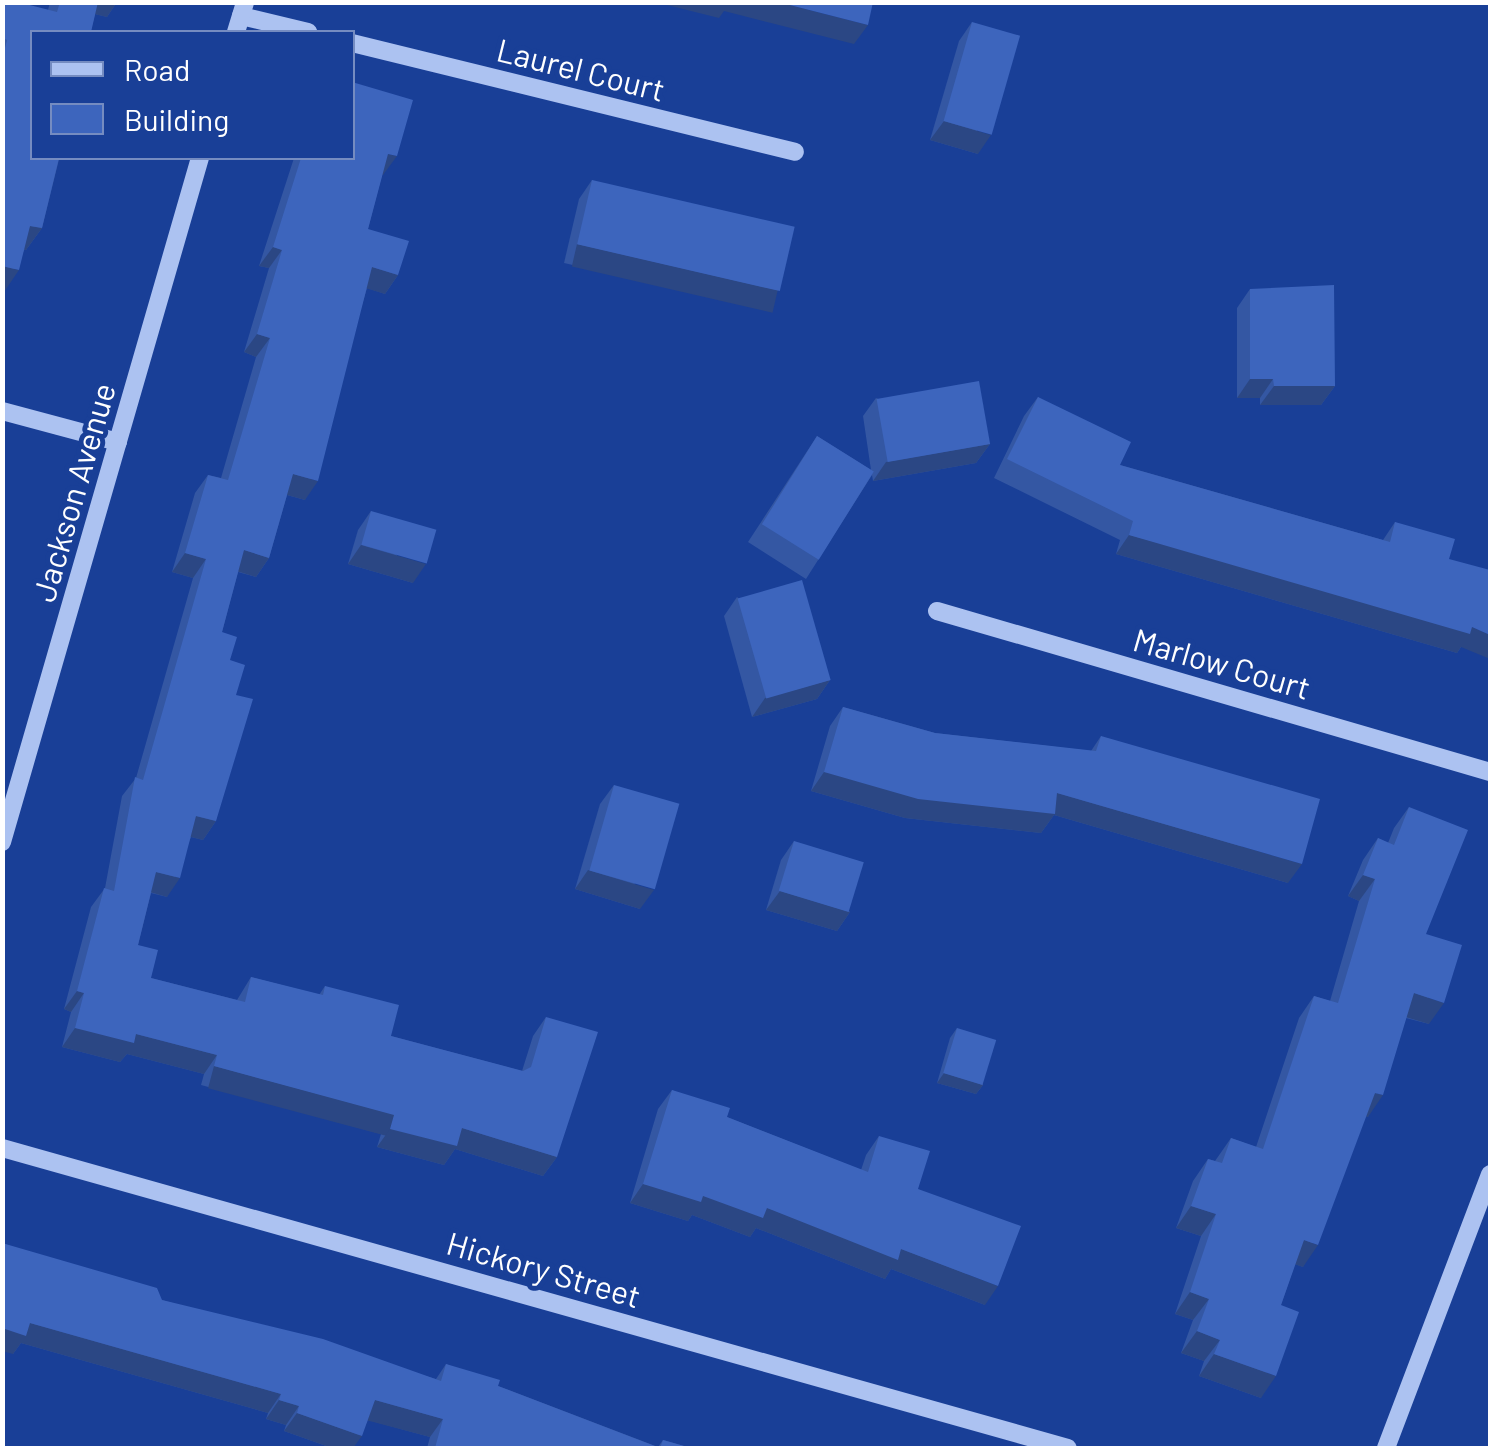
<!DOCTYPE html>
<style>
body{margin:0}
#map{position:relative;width:1493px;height:1451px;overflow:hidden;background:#193f97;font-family:Barlow,sans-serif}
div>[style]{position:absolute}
.minor>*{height:18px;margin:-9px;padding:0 9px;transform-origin:9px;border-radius:9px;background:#acc2f1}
.wall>*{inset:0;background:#3457a3}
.shaded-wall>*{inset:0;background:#2b4784;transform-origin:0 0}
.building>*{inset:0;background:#3d65bd;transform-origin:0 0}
span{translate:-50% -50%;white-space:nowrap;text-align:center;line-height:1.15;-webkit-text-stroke:10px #193f97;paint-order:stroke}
.street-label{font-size:32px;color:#fff}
.frame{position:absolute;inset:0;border:5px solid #fff;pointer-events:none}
.legend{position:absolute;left:30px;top:30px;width:325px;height:130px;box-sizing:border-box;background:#193f97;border:2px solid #758cc1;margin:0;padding:12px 18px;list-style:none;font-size:30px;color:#fff}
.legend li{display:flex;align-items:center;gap:20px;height:50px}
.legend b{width:50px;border:2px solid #758cc1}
</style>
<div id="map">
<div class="minor">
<i style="left:241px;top:16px;width:69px;rotate:13.4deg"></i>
<i style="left:236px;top:32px;width:31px;rotate:-73deg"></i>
<i style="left:352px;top:43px;width:456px;rotate:13.8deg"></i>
<i style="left:2px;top:411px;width:120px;rotate:15deg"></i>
<i style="left:937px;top:611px;width:576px;rotate:16.23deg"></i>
<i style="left:2px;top:842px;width:712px;rotate:-73.86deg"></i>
<i style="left:2px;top:1148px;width:1107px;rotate:15.72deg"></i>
<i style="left:1386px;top:1448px;width:293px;rotate:-69.2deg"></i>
</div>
<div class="wall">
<i style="clip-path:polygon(2px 2px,48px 10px,50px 2px,117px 2px,107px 17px,95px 14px,42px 228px,26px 250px,24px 250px,4px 292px,2px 292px)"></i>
<i style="clip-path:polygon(972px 22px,978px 154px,930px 140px,959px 41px)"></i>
<i style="clip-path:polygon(294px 158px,352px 158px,383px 175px,382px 175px,368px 229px,398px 275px,385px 294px,367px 288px,305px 500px,287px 495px,269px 558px,256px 577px,238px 572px,222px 632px,230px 660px,236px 695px,216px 821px,203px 840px,191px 837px,167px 897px,151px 893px,138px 945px,151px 978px,237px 1000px,251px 977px,319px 995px,325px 986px,391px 1036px,522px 1071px,533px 1036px,546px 1017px,557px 1157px,543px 1176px,455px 1149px,444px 1165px,377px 1147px,381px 1134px,201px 1085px,204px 1074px,127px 1054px,120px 1062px,62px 1047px,71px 1012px,64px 1009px,91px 907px,105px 888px,122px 796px,136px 778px,193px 578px,172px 572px,195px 493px,208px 475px,221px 478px,256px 357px,244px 352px,269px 268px,259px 266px)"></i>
<i style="clip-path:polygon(592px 180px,778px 290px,765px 309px,564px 263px,579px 199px)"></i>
<i style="clip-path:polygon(1250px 289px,1335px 386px,1321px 405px,1260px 405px,1260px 398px,1237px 398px,1237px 308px)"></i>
<i style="clip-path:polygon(1038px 397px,1120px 465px,1383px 540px,1395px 522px,1449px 559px,1461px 647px,1457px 653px,1116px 554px,1120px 540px,994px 478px,1024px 416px)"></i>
<i style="clip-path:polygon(876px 398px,990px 444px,976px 463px,873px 481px,872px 475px,806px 579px,748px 542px,817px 436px,871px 470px,863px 416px)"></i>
<i style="clip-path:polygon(371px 511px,413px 583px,348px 564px,358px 530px)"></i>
<i style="clip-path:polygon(737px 597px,830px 680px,817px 699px,752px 717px,724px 616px)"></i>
<i style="clip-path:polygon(843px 707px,935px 733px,1091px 751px,1101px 736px,1288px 883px,1054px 815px,1041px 833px,905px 818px,811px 791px,830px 726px)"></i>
<i style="clip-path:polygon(614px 785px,640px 909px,575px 889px,600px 804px)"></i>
<i style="clip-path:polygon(1409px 807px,1426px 934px,1429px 1024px,1406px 1018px,1368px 1117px,1366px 1116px,1303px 1267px,1295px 1264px,1281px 1305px,1261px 1398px,1199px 1376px,1204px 1361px,1181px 1353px,1193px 1320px,1175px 1314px,1201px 1236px,1176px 1228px,1193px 1181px,1208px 1159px,1215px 1161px,1231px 1138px,1256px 1147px,1299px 1018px,1314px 996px,1330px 1001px,1359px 901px,1348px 896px,1363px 860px,1378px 838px,1388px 843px,1394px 828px)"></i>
<i style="clip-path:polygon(794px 841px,850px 912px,837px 931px,766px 910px,781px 860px)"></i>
<i style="clip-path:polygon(957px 1028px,983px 1085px,976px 1094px,937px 1083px,950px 1038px)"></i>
<i style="clip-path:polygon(672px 1090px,727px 1117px,861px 1170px,866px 1155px,879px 1136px,918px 1189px,985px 1305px,891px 1269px,885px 1279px,756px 1228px,750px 1237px,692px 1215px,688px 1221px,630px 1203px,658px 1109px)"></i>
<i style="clip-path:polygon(2px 1243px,162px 1300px,436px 1379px,446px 1364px,498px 1386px,658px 1447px,663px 1440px,691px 1448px,427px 1448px,430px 1437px,368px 1420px,353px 1448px,332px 1448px,284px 1431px,286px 1425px,266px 1419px,268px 1413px,21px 1343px,13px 1354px)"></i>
</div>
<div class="shaded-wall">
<i style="clip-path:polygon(92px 2px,117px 2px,107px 17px,86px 12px)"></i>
<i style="clip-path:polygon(655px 2px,778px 2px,868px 25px,854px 44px,724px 11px,719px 18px)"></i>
<i style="clip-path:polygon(944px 121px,991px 135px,978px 154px,930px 140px)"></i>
<i style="clip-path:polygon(388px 154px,397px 156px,383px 175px,374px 173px)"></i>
<i style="clip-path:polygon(30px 226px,42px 228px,26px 250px,15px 248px)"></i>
<i style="left:577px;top:244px;width:206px;height:23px;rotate:13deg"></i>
<i style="clip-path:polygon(273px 247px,282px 250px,269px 268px,259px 266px)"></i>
<i style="clip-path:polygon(2px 266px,19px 270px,4px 292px,2px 292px)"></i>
<i style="clip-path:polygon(372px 267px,398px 275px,385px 294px,359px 286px)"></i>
<i style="clip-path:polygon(257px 334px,270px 338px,256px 357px,244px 352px)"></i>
<i style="clip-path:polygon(1250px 379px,1273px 379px,1260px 398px,1237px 398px)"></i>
<i style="clip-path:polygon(1274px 386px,1335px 386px,1321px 405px,1260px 405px)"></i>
<i style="clip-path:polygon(990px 444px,976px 463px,873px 481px,886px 462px)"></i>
<i style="clip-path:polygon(293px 474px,318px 481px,305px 500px,280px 493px)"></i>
<i style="clip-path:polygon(1129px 535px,1472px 627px,1490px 635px,1490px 659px,1461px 647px,1457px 653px,1116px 554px)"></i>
<i style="clip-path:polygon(361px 545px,426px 564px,413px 583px,348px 564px)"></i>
<i style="clip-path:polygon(244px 550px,269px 558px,256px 577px,230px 569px)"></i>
<i style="clip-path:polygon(185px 553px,206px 559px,193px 578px,172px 572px)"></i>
<i style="clip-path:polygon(830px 680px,817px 699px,752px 717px,765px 698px)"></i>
<i style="clip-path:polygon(824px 772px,1057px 793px,1302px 864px,1288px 883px,1054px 815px,1041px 833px,905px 818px,811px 791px)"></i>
<i style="clip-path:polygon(196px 816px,216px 821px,203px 840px,183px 835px)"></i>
<i style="clip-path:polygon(588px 870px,654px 890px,640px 909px,575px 889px)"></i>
<i style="clip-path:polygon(156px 872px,180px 878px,167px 897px,143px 890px)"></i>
<i style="clip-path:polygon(1363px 875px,1375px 879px,1359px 901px,1348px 896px)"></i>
<i style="clip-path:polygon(780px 891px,850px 912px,837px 931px,766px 910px)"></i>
<i style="clip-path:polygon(77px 991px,84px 993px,71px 1012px,64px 1009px)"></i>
<i style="clip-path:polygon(1414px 993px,1444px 1003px,1429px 1024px,1399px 1015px)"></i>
<i style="clip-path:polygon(75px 1028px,136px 1034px,217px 1055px,204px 1074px,127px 1054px,120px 1062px,62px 1047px)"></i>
<i style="left:214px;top:1066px;width:187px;height:23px;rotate:15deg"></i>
<i style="clip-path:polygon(944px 1073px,983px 1085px,976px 1094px,937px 1083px)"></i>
<i style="clip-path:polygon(1375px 1093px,1383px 1095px,1368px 1117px,1360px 1115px)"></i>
<i style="clip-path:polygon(462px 1128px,557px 1157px,543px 1176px,455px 1149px,444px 1165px,377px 1147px,390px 1129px)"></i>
<i style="clip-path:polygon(643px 1184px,767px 1208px,901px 1249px,998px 1286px,985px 1305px,891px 1269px,885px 1279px,756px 1228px,750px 1237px,692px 1215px,688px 1221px,630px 1203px)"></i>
<i style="clip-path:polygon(1191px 1206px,1216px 1214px,1201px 1236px,1176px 1228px)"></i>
<i style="clip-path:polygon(1304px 1240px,1318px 1245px,1303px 1267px,1288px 1262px)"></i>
<i style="clip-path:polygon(1190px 1292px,1209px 1299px,1193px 1320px,1175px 1314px)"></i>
<i style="clip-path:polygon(30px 1323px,281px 1394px,268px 1413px,21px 1343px,13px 1354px,2px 1351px,2px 1328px)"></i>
<i style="clip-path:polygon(1197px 1331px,1220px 1340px,1204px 1361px,1181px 1353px)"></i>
<i style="clip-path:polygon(1214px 1354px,1276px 1376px,1261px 1398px,1199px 1376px)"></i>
<i style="clip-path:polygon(279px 1400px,299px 1406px,286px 1425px,266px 1419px)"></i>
<i style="clip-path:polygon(375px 1400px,443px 1419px,430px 1437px,362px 1419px)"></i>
<i style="clip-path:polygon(297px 1413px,362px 1436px,353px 1448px,332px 1448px,284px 1431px)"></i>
</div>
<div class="building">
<i style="clip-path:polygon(2px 2px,18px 2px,57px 12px,60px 2px,98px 2px,91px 32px,32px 32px,32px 158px,59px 158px,42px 228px,30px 226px,19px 270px,2px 266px,2px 60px,7px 40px,2px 38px)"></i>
<i style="clip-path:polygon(778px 2px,873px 2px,868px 25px)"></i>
<i style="left:972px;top:22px;width:50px;height:103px;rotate:16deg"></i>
<i style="clip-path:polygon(352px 82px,413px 100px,397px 156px,388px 154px,368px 229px,409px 241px,398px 275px,372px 267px,318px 481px,293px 474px,269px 558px,244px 550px,222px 632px,237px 637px,230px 660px,245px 665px,236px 695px,253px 699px,216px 821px,196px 816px,180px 878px,156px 872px,138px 945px,158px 950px,151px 978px,245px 1002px,251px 977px,323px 995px,325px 986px,399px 1005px,391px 1036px,523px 1071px,531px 1067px,546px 1017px,598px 1032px,557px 1157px,462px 1128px,457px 1146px,390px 1129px,394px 1115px,214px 1066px,217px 1055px,136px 1034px,134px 1043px,75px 1028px,84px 993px,77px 991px,104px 888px,114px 891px,135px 777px,143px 780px,206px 559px,185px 553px,208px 475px,228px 480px,270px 338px,257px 334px,282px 250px,273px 247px,301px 158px,352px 158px)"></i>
<i style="left:592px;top:180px;width:208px;height:66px;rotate:13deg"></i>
<i style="clip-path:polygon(1334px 285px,1335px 386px,1274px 386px,1273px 379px,1250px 379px,1250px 289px)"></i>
<i style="left:979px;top:381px;width:64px;height:104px;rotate:80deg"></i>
<i style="clip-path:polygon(1038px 397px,1131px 442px,1120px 465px,1390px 542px,1395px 522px,1455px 539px,1449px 559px,1490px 570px,1490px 635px,1472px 627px,1470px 634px,1129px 535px,1133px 521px,1007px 459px)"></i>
<i style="left:817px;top:436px;width:67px;height:104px;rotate:32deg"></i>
<i style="left:371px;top:511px;width:68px;height:35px;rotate:16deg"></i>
<i style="left:802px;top:580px;width:104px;height:67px;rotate:74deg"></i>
<i style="clip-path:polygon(843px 707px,935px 733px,1096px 751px,1101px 736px,1320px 799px,1302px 864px,1057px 793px,1055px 814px,918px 799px,824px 772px)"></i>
<i style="left:614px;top:785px;width:68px;height:89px;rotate:16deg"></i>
<i style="clip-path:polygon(1409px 807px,1468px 830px,1426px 934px,1462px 945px,1444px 1003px,1414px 993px,1383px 1095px,1375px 1093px,1318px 1245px,1304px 1240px,1281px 1305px,1299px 1312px,1276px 1376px,1214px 1354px,1220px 1340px,1197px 1331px,1209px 1299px,1190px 1292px,1216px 1214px,1191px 1206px,1208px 1159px,1222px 1163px,1231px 1138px,1263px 1149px,1314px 996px,1338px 1003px,1375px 879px,1363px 875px,1378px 838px,1394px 845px)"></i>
<i style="left:794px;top:841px;width:73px;height:52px;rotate:17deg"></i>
<i style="left:957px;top:1028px;width:41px;height:47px;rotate:17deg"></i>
<i style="clip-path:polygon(672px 1090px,730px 1108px,727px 1117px,868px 1172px,879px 1136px,930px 1151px,918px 1189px,1021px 1226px,998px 1286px,901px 1249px,898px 1260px,767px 1208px,763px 1218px,703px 1196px,701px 1202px,643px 1184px)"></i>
<i style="clip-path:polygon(2px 1243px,157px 1288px,162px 1300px,323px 1339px,441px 1381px,446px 1364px,500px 1380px,498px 1386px,660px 1448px,663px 1440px,691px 1448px,435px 1448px,443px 1419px,375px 1400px,362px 1436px,297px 1413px,299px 1406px,279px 1400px,281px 1394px,30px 1323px,26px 1336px,2px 1328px)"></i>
</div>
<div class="street-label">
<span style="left:581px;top:69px;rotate:14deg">Laurel Court</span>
<span style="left:73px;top:492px;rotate:-74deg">Jackson Avenue</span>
<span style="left:1222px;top:663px;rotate:16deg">Marlow Court</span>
<span style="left:544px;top:1269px;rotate:16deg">Hickory Street</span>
</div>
<div class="frame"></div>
<ul class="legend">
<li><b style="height:12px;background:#acc2f1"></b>Road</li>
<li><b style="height:28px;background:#3d65bd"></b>Building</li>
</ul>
</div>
